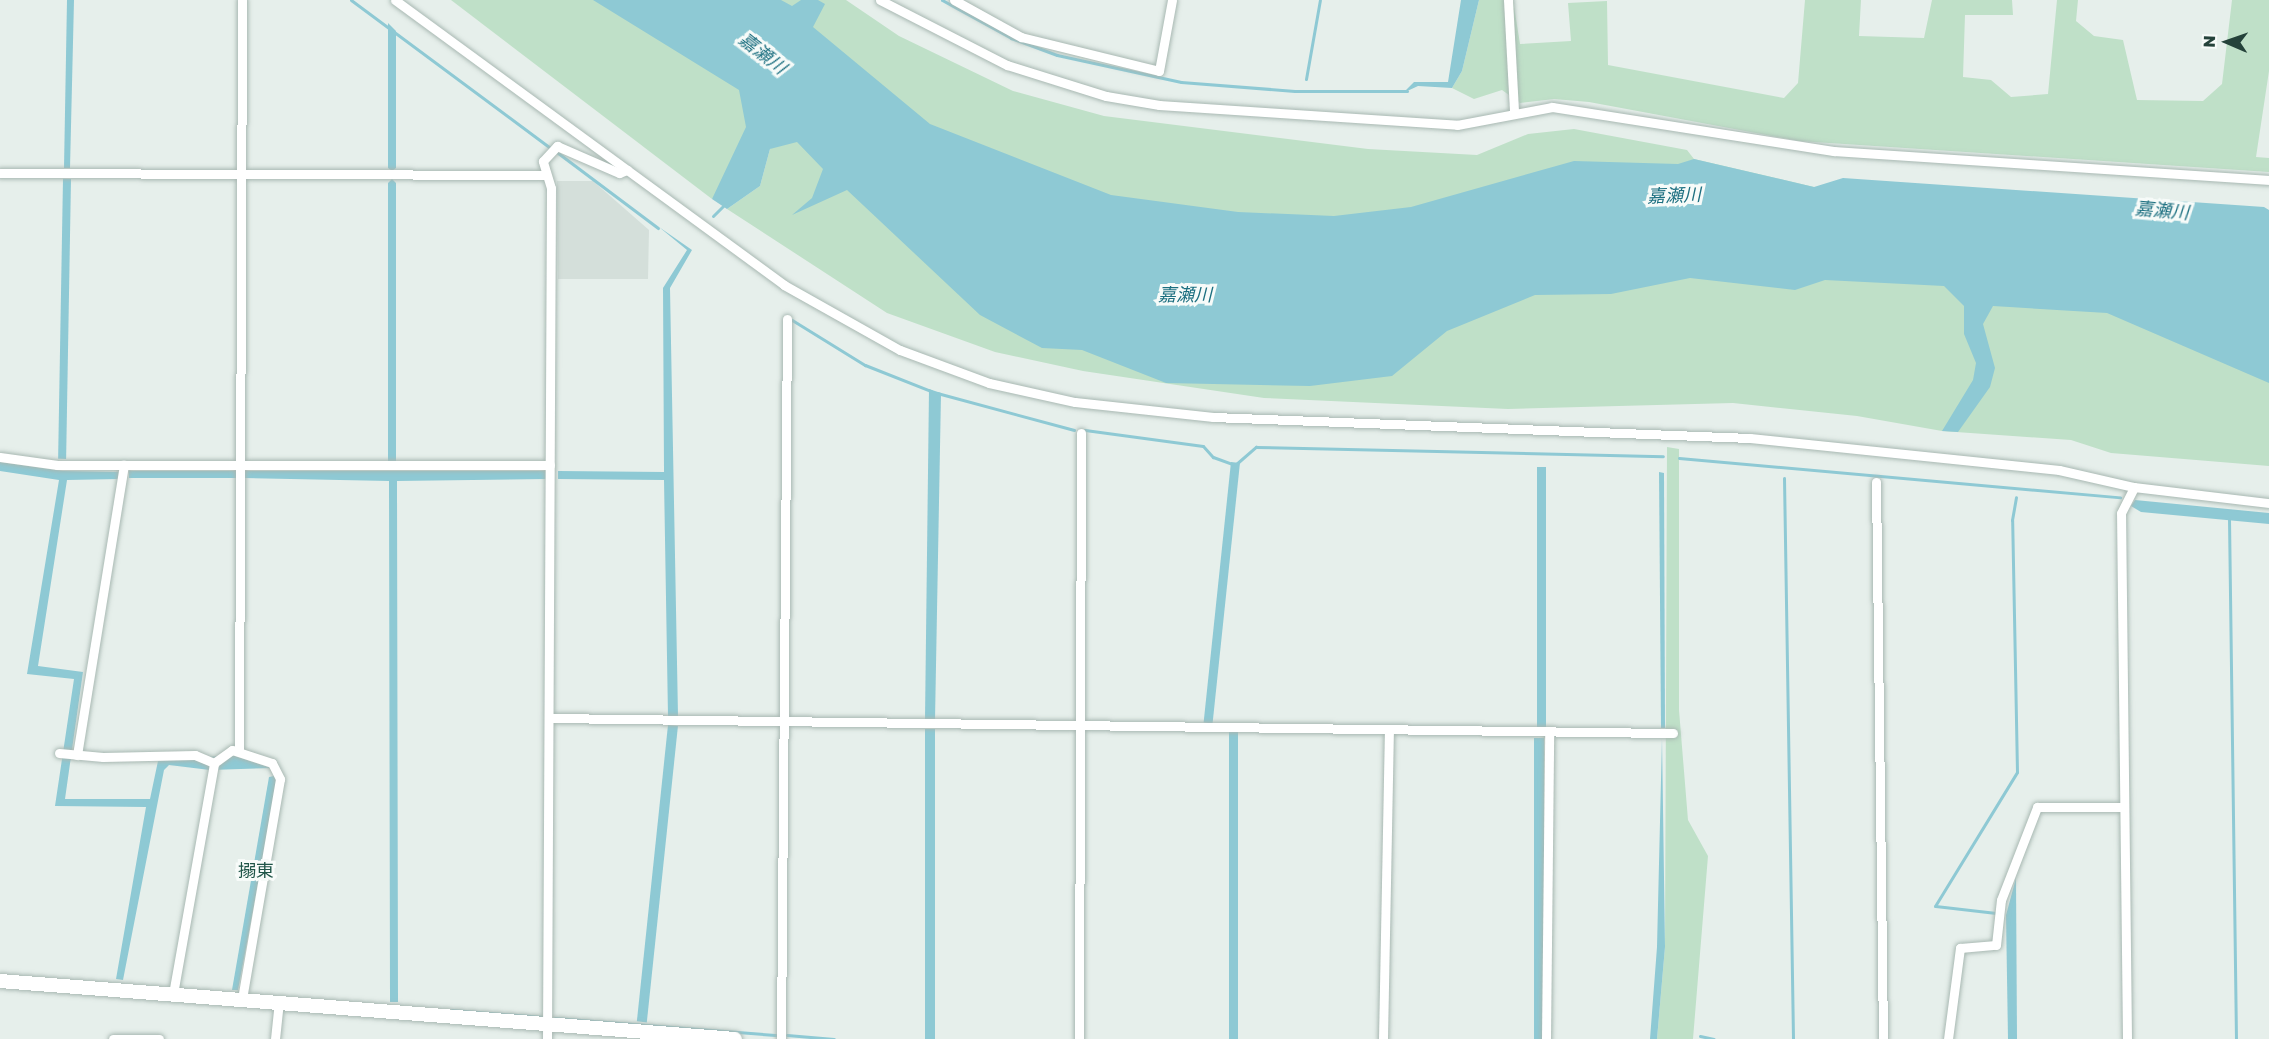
<!DOCTYPE html>
<meta charset="utf-8">
<style>
body{margin:0}
#map{position:relative;width:2269px;height:1039px;overflow:hidden;background:#e6efeb;font-family:"Golos Text","Noto Sans JP",sans-serif}
div>[style]{position:absolute}
.built>*{inset:0;background:#d4dfda}
.green>*{inset:0;background:#bfe0c8}
.water>*{inset:0;background:#8ec9d4;transform-origin:0 0}
.stream>*{height:3px;margin:-1.5px;padding:0 1.5px;transform-origin:1.5px;border-radius:1.5px;background:#8ec9d4}
.roads{filter:drop-shadow(0 0 2px #a8b8b2) drop-shadow(0 0 2px #a8b8b2)}
.street>*{height:9px;margin:-4.5px;padding:0 4.5px;transform-origin:4.5px;border-radius:4.5px;background:#fff}
.secondary>*{height:14px;margin:-7px;padding:0 7px;transform-origin:7px;border-radius:7px;background:#fff}
span{translate:-50% -50%;white-space:nowrap;text-align:center;line-height:1.15;-webkit-text-stroke:6px #f7fbf9;paint-order:stroke}
.water-label{font-size:18px;color:#1c6f80;font-style:italic}
.neighbourhood-label{font-size:18px;color:#1f5548}
.north{position:absolute;left:2197px;top:12px;width:60px;height:60px;-webkit-text-stroke:4px #f7fbf9;paint-order:stroke;rotate:272deg;font-size:16px;font-weight:700;line-height:24px;text-align:center;color:#24423a}
.north::after{content:'';display:block;margin:auto;width:21px;height:27px;background:#24423a;clip-path:polygon(50% 0,100% 100%,50% 72%,0 100%)}
</style>
<div id="map">
<div class="built">
<i style="clip-path:polygon(557px 181px,593px 181px,649px 230px,648px 279px,558px 279px)"></i>
</div>
<div class="green">
<i style="clip-path:polygon(451px 0,617px 0,756px 91px,755px 122px,727px 185px,712px 199px)"></i>
<i style="clip-path:polygon(746px 0,846px 0,899px 36px,1013px 91px,1104px 116px,1368px 149px,1477px 155px,1528px 134px,1574px 129px,1687px 150px,1694px 159px,1814px 187px,1161px 294px)"></i>
<i style="clip-path:polygon(1479px 0,1513px 0,1520px 44px,1571px 41px,1568px 3px,1607px 1px,1608px 65px,1784px 98px,1798px 83px,1805px 0,1861px 0,1859px 36px,1924px 38px,1932px 0,2012px 0,2013px 15px,1965px 15px,1963px 77px,1991px 80px,2011px 97px,2048px 94px,2057px 0,2078px 0,2076px 21px,2094px 36px,2123px 40px,2137px 100px,2203px 101px,2222px 84px,2232px 0,2269px 0,2269px 71px,2256px 157px,2269px 158px,2269px 172px,1799px 141px,1589px 102px,1554px 99px,1520px 103px,1502px 90px,1474px 99px,1452px 88px,1462px 71px)"></i>
<i style="clip-path:polygon(796px 128px,849px 179px,2269px 310px,2269px 466px,2111px 453px,2071px 440px,1942px 431px,1857px 416px,1733px 403px,1508px 409px,1264px 398px,1083px 371px,995px 352px,887px 313px,727px 209px,760px 186px,770px 149px)"></i>
<i style="clip-path:polygon(1667px 447px,1679px 449px,1679px 710px,1688px 820px,1708px 856px,1693px 1039px,1657px 1039px,1665px 947px)"></i>
</div>
<div class="water">
<i style="clip-path:polygon(67px 0,74px 0,70px 168px,64px 168px)"></i>
<i style="clip-path:polygon(593px 0,781px 0,792px 6px,801px 0,818px 0,825px 4px,813px 27px,930px 124px,1111px 195px,1238px 212px,1334px 216px,1411px 207px,1574px 161px,1678px 164px,1694px 159px,1814px 187px,1843px 178px,2264px 207px,2269px 210px,2269px 383px,2107px 313px,1993px 306px,1983px 324px,1995px 368px,1990px 387px,1958px 432px,1942px 431px,1973px 380px,1976px 363px,1964px 334px,1964px 306px,1944px 286px,1825px 280px,1795px 290px,1690px 278px,1611px 294px,1535px 295px,1447px 331px,1392px 376px,1310px 386px,1166px 383px,1082px 350px,1042px 348px,980px 315px,847px 190px,792px 215px,812px 198px,823px 169px,797px 142px,770px 149px,760px 186px,727px 209px,712px 199px,746px 127px,739px 90px)"></i>
<i style="clip-path:polygon(1461px 0,1479px 0,1462px 71px,1452px 88px,1418px 86px,1403px 93px,1414px 82px,1448px 82px)"></i>
<i style="clip-path:polygon(388px 23px,396px 31px,396px 168px,392px 171px,388px 168px)"></i>
<i style="left:71px;top:179px;width:280px;height:8px;rotate:91deg"></i>
<i style="clip-path:polygon(392px 179px,396px 183px,396px 462px,388px 462px,388px 183px)"></i>
<i style="clip-path:polygon(659px 227px,692px 250px,670px 288px,678px 716px,668px 716px,664px 480px,558px 479px,558px 471px,664px 472px,663px 288px,687px 250px)"></i>
<i style="clip-path:polygon(929px 389px,941px 393px,935px 720px,925px 720px)"></i>
<i style="clip-path:polygon(0 462px,63px 471px,119px 472px,119px 479px,67px 480px,38px 666px,83px 672px,65px 799px,150px 799px,158px 761px,232px 755px,271px 768px,210px 770px,169px 765px,164px 770px,123px 980px,116px 979px,146px 807px,55px 806px,74px 679px,27px 674px,59px 480px,0 471px)"></i>
<i style="left:1231px;top:462px;width:9px;height:262px;rotate:6deg"></i>
<i style="left:1537px;top:467px;width:9px;height:261px"></i>
<i style="left:129px;top:471px;width:108px;height:7px"></i>
<i style="clip-path:polygon(245px 471px,546px 471px,546px 479px,397px 481px,398px 1002px,390px 1002px,389px 481px,245px 478px)"></i>
<i style="clip-path:polygon(1659px 472px,1664px 473px,1665px 728px,1661px 728px)"></i>
<i style="clip-path:polygon(2135px 500px,2269px 513px,2269px 524px,2141px 512px,2131px 506px)"></i>
<i style="left:668px;top:725px;width:10px;height:298px;rotate:6deg"></i>
<i style="left:925px;top:729px;width:10px;height:310px"></i>
<i style="left:1229px;top:732px;width:9px;height:307px"></i>
<i style="left:1534px;top:738px;width:10px;height:301px"></i>
<i style="clip-path:polygon(1662px 738px,1665px 947px,1657px 1039px,1650px 1039px,1657px 947px)"></i>
<i style="clip-path:polygon(274px 776px,277px 783px,238px 990px,232px 990px,269px 777px)"></i>
<i style="clip-path:polygon(2016px 878px,2017px 1039px,2008px 1039px,2006px 915px)"></i>
</div>
<div class="stream">
<i style="left:351px;top:0;width:247px;rotate:36.6deg"></i>
<i style="left:942px;top:0;width:79px;rotate:28.8deg"></i>
<i style="left:1011px;top:38px;width:49px;rotate:20.3deg"></i>
<i style="left:1057px;top:55px;width:127px;rotate:12.3deg"></i>
<i style="left:1181px;top:82px;width:114px;rotate:4.5deg"></i>
<i style="left:1295px;top:91px;width:112px"></i>
<i style="left:1306px;top:79px;width:80px;rotate:-80deg"></i>
<i style="left:558px;top:153px;width:125px;rotate:36.9deg"></i>
<i style="left:713px;top:216px;width:16px;rotate:-45deg"></i>
<i style="left:792px;top:320px;width:86px;rotate:31.7deg"></i>
<i style="left:865px;top:365px;width:71px;rotate:21.5deg"></i>
<i style="left:937px;top:393px;width:142px;rotate:15.1deg"></i>
<i style="left:1085px;top:430px;width:119px;rotate:7.7deg"></i>
<i style="left:1203px;top:446px;width:15px;rotate:48deg"></i>
<i style="left:1213px;top:457px;width:23px;rotate:20deg"></i>
<i style="left:1235px;top:465px;width:28px;rotate:-41deg"></i>
<i style="left:1256px;top:447px;width:407px;rotate:1.3deg"></i>
<i style="left:1679px;top:458px;width:443px;rotate:5.1deg"></i>
<i style="left:1784px;top:478px;width:561px;rotate:89.08deg"></i>
<i style="left:2229px;top:519px;width:520px;rotate:89.23deg"></i>
<i style="left:1996px;top:913px;width:61px;rotate:-173.5deg"></i>
<i style="left:1935px;top:906px;width:157px;rotate:-58.5deg"></i>
<i style="left:2017px;top:772px;width:252px;rotate:-91.1deg"></i>
<i style="left:2012px;top:520px;width:23px;rotate:-80deg"></i>
<i style="left:452px;top:1010px;width:92px;rotate:4.4deg"></i>
<i style="left:555px;top:1018px;width:224px;rotate:4.4deg"></i>
<i style="left:787px;top:1035px;width:47px;rotate:4.9deg"></i>
<i style="left:1700px;top:1036px;width:14px;rotate:12deg"></i>
</div>
<div class="roads">
<div class="street">
<i style="left:395px;top:0;width:482px;rotate:36.2deg"></i>
<i style="left:784px;top:285px;width:133px;rotate:29.3deg"></i>
<i style="left:900px;top:350px;width:95px;rotate:20.3deg"></i>
<i style="left:989px;top:383px;width:88px;rotate:12.5deg"></i>
<i style="left:1075px;top:402px;width:139px;rotate:6.2deg"></i>
<i style="left:1213px;top:417px;width:537px;rotate:2.24deg"></i>
<i style="left:1750px;top:438px;width:311px;rotate:5.9deg"></i>
<i style="left:2059px;top:470px;width:77px;rotate:12.8deg"></i>
<i style="left:2134px;top:487px;width:136px;rotate:6.8deg"></i>
<i style="left:880px;top:0;width:143px;rotate:27.1deg"></i>
<i style="left:1007px;top:65px;width:104px;rotate:17.4deg"></i>
<i style="left:1106px;top:96px;width:54px;rotate:9.6deg"></i>
<i style="left:1159px;top:105px;width:299px;rotate:3.8deg"></i>
<i style="left:1457px;top:125px;width:97px;rotate:-10.7deg"></i>
<i style="left:1552px;top:107px;width:285px;rotate:8.9deg"></i>
<i style="left:1834px;top:151px;width:436px;rotate:3.8deg"></i>
<i style="left:954px;top:0;width:77px;rotate:28.9deg"></i>
<i style="left:1021px;top:37px;width:142px;rotate:13.8deg"></i>
<i style="left:1159px;top:71px;width:72px;rotate:-79.6deg"></i>
<i style="left:1508px;top:0;width:111px;rotate:86.9deg"></i>
<i style="left:0;top:173px;width:544px;rotate:0.21deg"></i>
<i style="left:0;top:457px;width:58px;rotate:8deg"></i>
<i style="left:57px;top:465px;width:493px"></i>
<i style="left:1876px;top:482px;width:557px;rotate:89.28deg"></i>
<i style="left:551px;top:718px;width:1122px;rotate:0.77deg"></i>
<i style="left:239px;top:751px;width:751px;rotate:-89.77deg"></i>
<i style="left:59px;top:753px;width:44px;rotate:5.2deg"></i>
<i style="left:103px;top:757px;width:92px;rotate:-1.2deg"></i>
<i style="left:195px;top:755px;width:21px;rotate:23deg"></i>
<i style="left:77px;top:755px;width:294px;rotate:-80.8deg"></i>
<i style="left:173px;top:994px;width:235px;rotate:-79.9deg"></i>
<i style="left:214px;top:763px;width:22px;rotate:-36deg"></i>
<i style="left:232px;top:750px;width:42px;rotate:18deg"></i>
<i style="left:272px;top:763px;width:18px;rotate:63deg"></i>
<i style="left:280px;top:779px;width:223px;rotate:99.8deg"></i>
<i style="left:113px;top:1039px;width:46px"></i>
<i style="left:275px;top:1039px;width:37px;rotate:-84deg"></i>
<i style="left:547px;top:1039px;width:851px;rotate:-89.73deg"></i>
<i style="left:551px;top:188px;width:28px;rotate:-107deg"></i>
<i style="left:543px;top:161px;width:21px;rotate:-47deg"></i>
<i style="left:557px;top:146px;width:68px;rotate:23.5deg"></i>
<i style="left:619px;top:173px;width:9px;rotate:-21deg"></i>
<i style="left:781px;top:1039px;width:720px;rotate:-89.52deg"></i>
<i style="left:1079px;top:1039px;width:606px;rotate:-89.81deg"></i>
<i style="left:1383px;top:1039px;width:308px;rotate:-88.9deg"></i>
<i style="left:1546px;top:1039px;width:307px;rotate:-89.4deg"></i>
<i style="left:1948px;top:1039px;width:92px;rotate:-82.5deg"></i>
<i style="left:1960px;top:948px;width:36px;rotate:-5deg"></i>
<i style="left:1996px;top:945px;width:45px;rotate:-83.7deg"></i>
<i style="left:2001px;top:900px;width:100px;rotate:-68.8deg"></i>
<i style="left:2037px;top:807px;width:86px"></i>
<i style="left:2127px;top:1039px;width:526px;rotate:-90.65deg"></i>
<i style="left:2121px;top:513px;width:29px;rotate:-63deg"></i>
</div>
<div class="secondary">
<i style="left:0;top:981px;width:737px;rotate:4.51deg"></i>
</div>
</div>
<div class="water-label">
<span style="left:763px;top:53px;rotate:38deg">嘉瀬川</span>
<span style="left:1674px;top:195px;rotate:-2deg">嘉瀬川</span>
<span style="left:2162px;top:210px;rotate:5deg">嘉瀬川</span>
<span style="left:1185px;top:294px">嘉瀬川</span>
</div>
<div class="neighbourhood-label">
<span style="left:256px;top:870px">搦東</span>
</div>
<div class="north">N</div>
</div>
